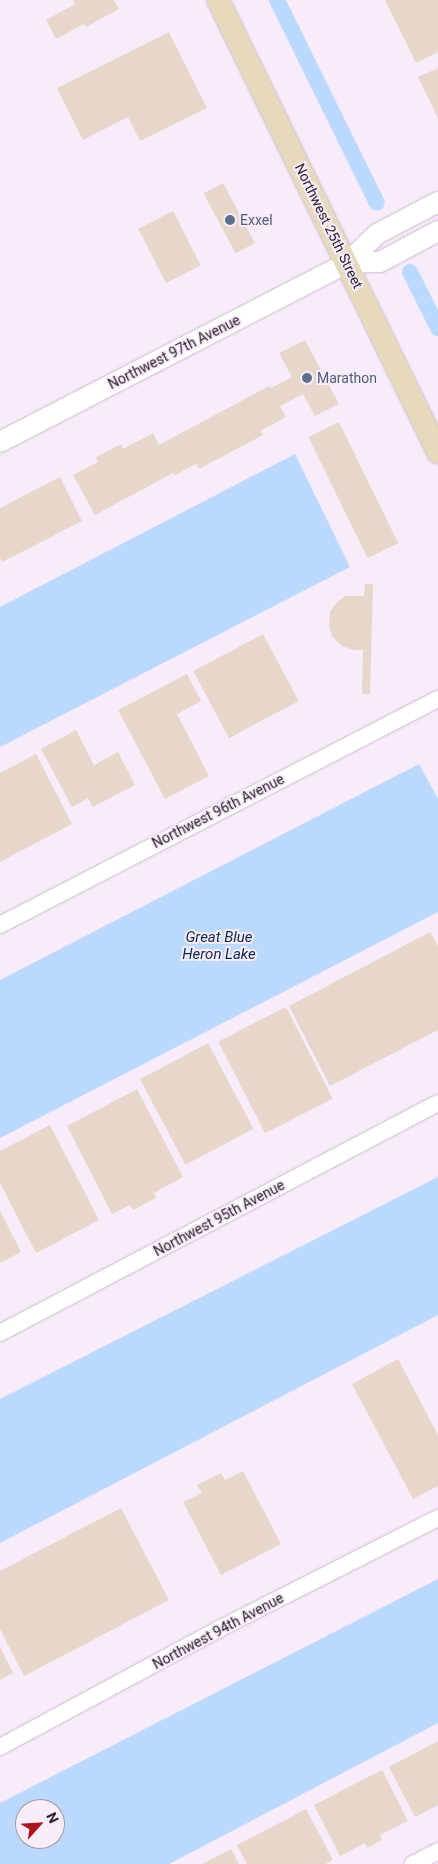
<!DOCTYPE html>
<style>
body{margin:0}
#map{position:relative;width:438px;height:1864px;overflow:hidden;background:#f8ebfa;font-family:Roboto,sans-serif}
div>[style]{position:absolute}
.water>*{inset:0;background:#bbd8fd}
.canal>*{height:16px;margin:-8px;padding:0 8px;transform-origin:8px;border-radius:8px;background:#bbd8fd}
.building>*{inset:0;background:#e6d7ca;transform-origin:0 0}
.roads{filter:drop-shadow(0 0 1px #c9bdcb) drop-shadow(0 0 1px #c9bdcb)}
.minor>*{height:16px;margin:-8px;padding:0 8px;transform-origin:8px;border-radius:8px;background:#fff}
.tertiary>*{height:20px;margin:-10px;padding:0 10px;transform-origin:10px;border-radius:10px;background:#fff}
.secondary>*{height:22px;margin:-11px;padding:0 11px;transform-origin:11px;border-radius:11px;background:#e7d9bb}
.dots>*{width:14px;height:14px;translate:-50% -50%;box-sizing:border-box;border:2px solid #f8ebfa;border-radius:50%}
span{translate:-50% -50%;white-space:nowrap;text-align:center;line-height:1.15;-webkit-text-stroke:4px #f8ebfa;paint-order:stroke}
.service-label{font-size:14px;color:#4e5e75}
.left{translate:0 -50%;text-align:left}
.street-label{font-size:14px;color:#262126}
.water-label{font-size:15px;color:#0b2c51;font-style:italic}
.north{position:absolute;left:15px;top:1799px;width:50px;height:50px;box-sizing:border-box;background:#f8ebfa;border:1px solid #a49aa5;border-radius:50%;rotate:64deg;font-size:14px;font-weight:700;line-height:20px;text-align:center;color:#262126}
.north::after{content:'';display:block;margin:auto;width:18px;height:22px;background:#a9141f;clip-path:polygon(50% 0,100% 100%,50% 72%,0 100%)}
</style>
<div id="map">
<div class="water">
<i style="clip-path:polygon(295px 454px,350px 567px,0 747px,0 607px)"></i>
<i style="clip-path:polygon(419px 764px,438px 799px,438px 912px,0 1138px,0 980px)"></i>
<i style="clip-path:polygon(438px 1177px,438px 1315px,0 1543px,0 1399px)"></i>
<i style="clip-path:polygon(evenodd,438px 1579px,438px 1723px,169px 1864px,0 1864px,0 1803px,438px 1579px,25px 1809px,55px 1809px,55px 1839px,25px 1839px,25px 1809px)"></i>
</div>
<div class="canal">
<i style="left:277px;top:0;width:226px;rotate:63.8deg"></i>
<i style="left:410px;top:272px;width:63px;rotate:63.4deg"></i>
</div>
<div class="building">
<i style="clip-path:polygon(73px 0,114px 0,119px 9px,86px 27px,84px 24px,56px 39px,46px 20px,75px 4px)"></i>
<i style="clip-path:polygon(385px 0,438px 0,438px 52px,416px 63px)"></i>
<i style="clip-path:polygon(169px 32px,207px 108px,140px 141px,128px 117px,83px 140px,57px 88px)"></i>
<i style="clip-path:polygon(438px 68px,438px 118px,418px 77px)"></i>
<i style="left:223px;top:183px;width:68px;height:22px;rotate:62deg"></i>
<i style="left:173px;top:211px;width:61px;height:39px;rotate:63deg"></i>
<i style="clip-path:polygon(305px 340px,339px 404px,315px 416px,303px 394px,280px 406px,286px 417px,260px 431px,263px 435px,199px 469px,196px 464px,175px 475px,173px 473px,95px 515px,73px 475px,98px 462px,96px 457px,121px 444px,123px 449px,153px 433px,159px 445px,269px 386px,271px 388px,292px 377px,279px 353px)"></i>
<i style="left:339px;top:422px;width:135px;height:34px;rotate:64deg"></i>
<i style="clip-path:polygon(60px 477px,82px 521px,2px 562px,0 558px,0 508px)"></i>
<i style="clip-path:polygon(365px 584px,373px 584px,370px 694px,362px 694px,363px 650px,354px 650px,342px 646px,332px 636px,329px 625px,330px 612px,337px 602px,346px 596px,364px 596px)"></i>
<i style="left:263px;top:634px;width:76px;height:79px;rotate:62deg"></i>
<i style="clip-path:polygon(187px 674px,201px 701px,177px 714px,209px 776px,165px 799px,118px 710px)"></i>
<i style="clip-path:polygon(76px 730px,94px 765px,118px 752px,135px 785px,93px 807px,88px 798px,72px 807px,41px 749px)"></i>
<i style="clip-path:polygon(36px 754px,72px 824px,0 862px,0 773px)"></i>
<i style="clip-path:polygon(430px 932px,438px 946px,438px 1030px,330px 1086px,289px 1006px)"></i>
<i style="left:286px;top:1007px;width:103px;height:76px;rotate:63deg"></i>
<i style="left:208px;top:1043px;width:97px;height:77px;rotate:62deg"></i>
<i style="clip-path:polygon(137px 1089px,183px 1177px,154px 1193px,156px 1198px,133px 1210px,130px 1205px,112px 1214px,67px 1126px)"></i>
<i style="clip-path:polygon(50px 1125px,99px 1220px,36px 1253px,0 1183px,0 1151px)"></i>
<i style="clip-path:polygon(0 1211px,21px 1252px,0 1263px)"></i>
<i style="clip-path:polygon(398px 1359px,438px 1435px,438px 1486px,413px 1499px,352px 1384px)"></i>
<i style="clip-path:polygon(243px 1471px,281px 1544px,221px 1575px,183px 1502px,202px 1493px,197px 1485px,221px 1473px,225px 1480px)"></i>
<i style="clip-path:polygon(121px 1508px,169px 1600px,24px 1676px,0 1629px,0 1571px)"></i>
<i style="clip-path:polygon(0 1647px,13px 1673px,0 1680px)"></i>
<i style="clip-path:polygon(438px 1741px,438px 1805px,415px 1817px,389px 1767px)"></i>
<i style="clip-path:polygon(382px 1770px,408px 1821px,380px 1835px,382px 1840px,367px 1848px,365px 1843px,340px 1856px,314px 1805px)"></i>
<i style="clip-path:polygon(306px 1809px,333px 1860px,325px 1864px,247px 1864px,237px 1845px)"></i>
<i style="clip-path:polygon(231px 1849px,239px 1864px,202px 1864px)"></i>
</div>
<div class="roads">
<div class="minor">
<i style="left:0;top:925px;width:493px;rotate:-27.3deg"></i>
<i style="left:0;top:1333px;width:495px;rotate:-27.7deg"></i>
<i style="left:0;top:1747px;width:249px;rotate:-28.3deg"></i>
<i style="left:219px;top:1629px;width:246px;rotate:-26.9deg"></i>
<i style="left:413px;top:1864px;width:28px;rotate:-27deg"></i>
</div>
<div class="tertiary">
<i style="left:347px;top:263px;width:33px;rotate:-2deg"></i>
<i style="left:380px;top:262px;width:66px;rotate:-28.1deg"></i>
<i style="left:0;top:442px;width:390px;rotate:-27.3deg"></i>
<i style="left:347px;top:263px;width:42px;rotate:-44deg"></i>
<i style="left:377px;top:234px;width:69px;rotate:-27.7deg"></i>
</div>
<div class="secondary">
<i style="left:218px;top:0;width:503px;rotate:64.05deg"></i>
</div>
</div>
<div class="dots">
<i style="left:230px;top:220px;background:#5c6f8a"></i>
<i style="left:307px;top:378px;background:#5c6f8a"></i>
</div>
<div class="service-label">
<span class="left" style="left:240px;top:220px">Exxel</span>
<span class="left" style="left:317px;top:378px">Marathon</span>
</div>
<div class="street-label">
<span style="left:329px;top:226px;rotate:64deg">Northwest 25th Street</span>
<span style="left:174px;top:352px;rotate:-27deg">Northwest 97th Avenue</span>
<span style="left:218px;top:811px;rotate:-27deg">Northwest 96th Avenue</span>
<span style="left:219px;top:1218px;rotate:-28deg">Northwest 95th Avenue</span>
<span style="left:218px;top:1631px;rotate:-28deg">Northwest 94th Avenue</span>
</div>
<div class="water-label">
<span style="left:219px;top:946px">Great Blue<br>Heron Lake</span>
</div>
<div class="north">N</div>
</div>
